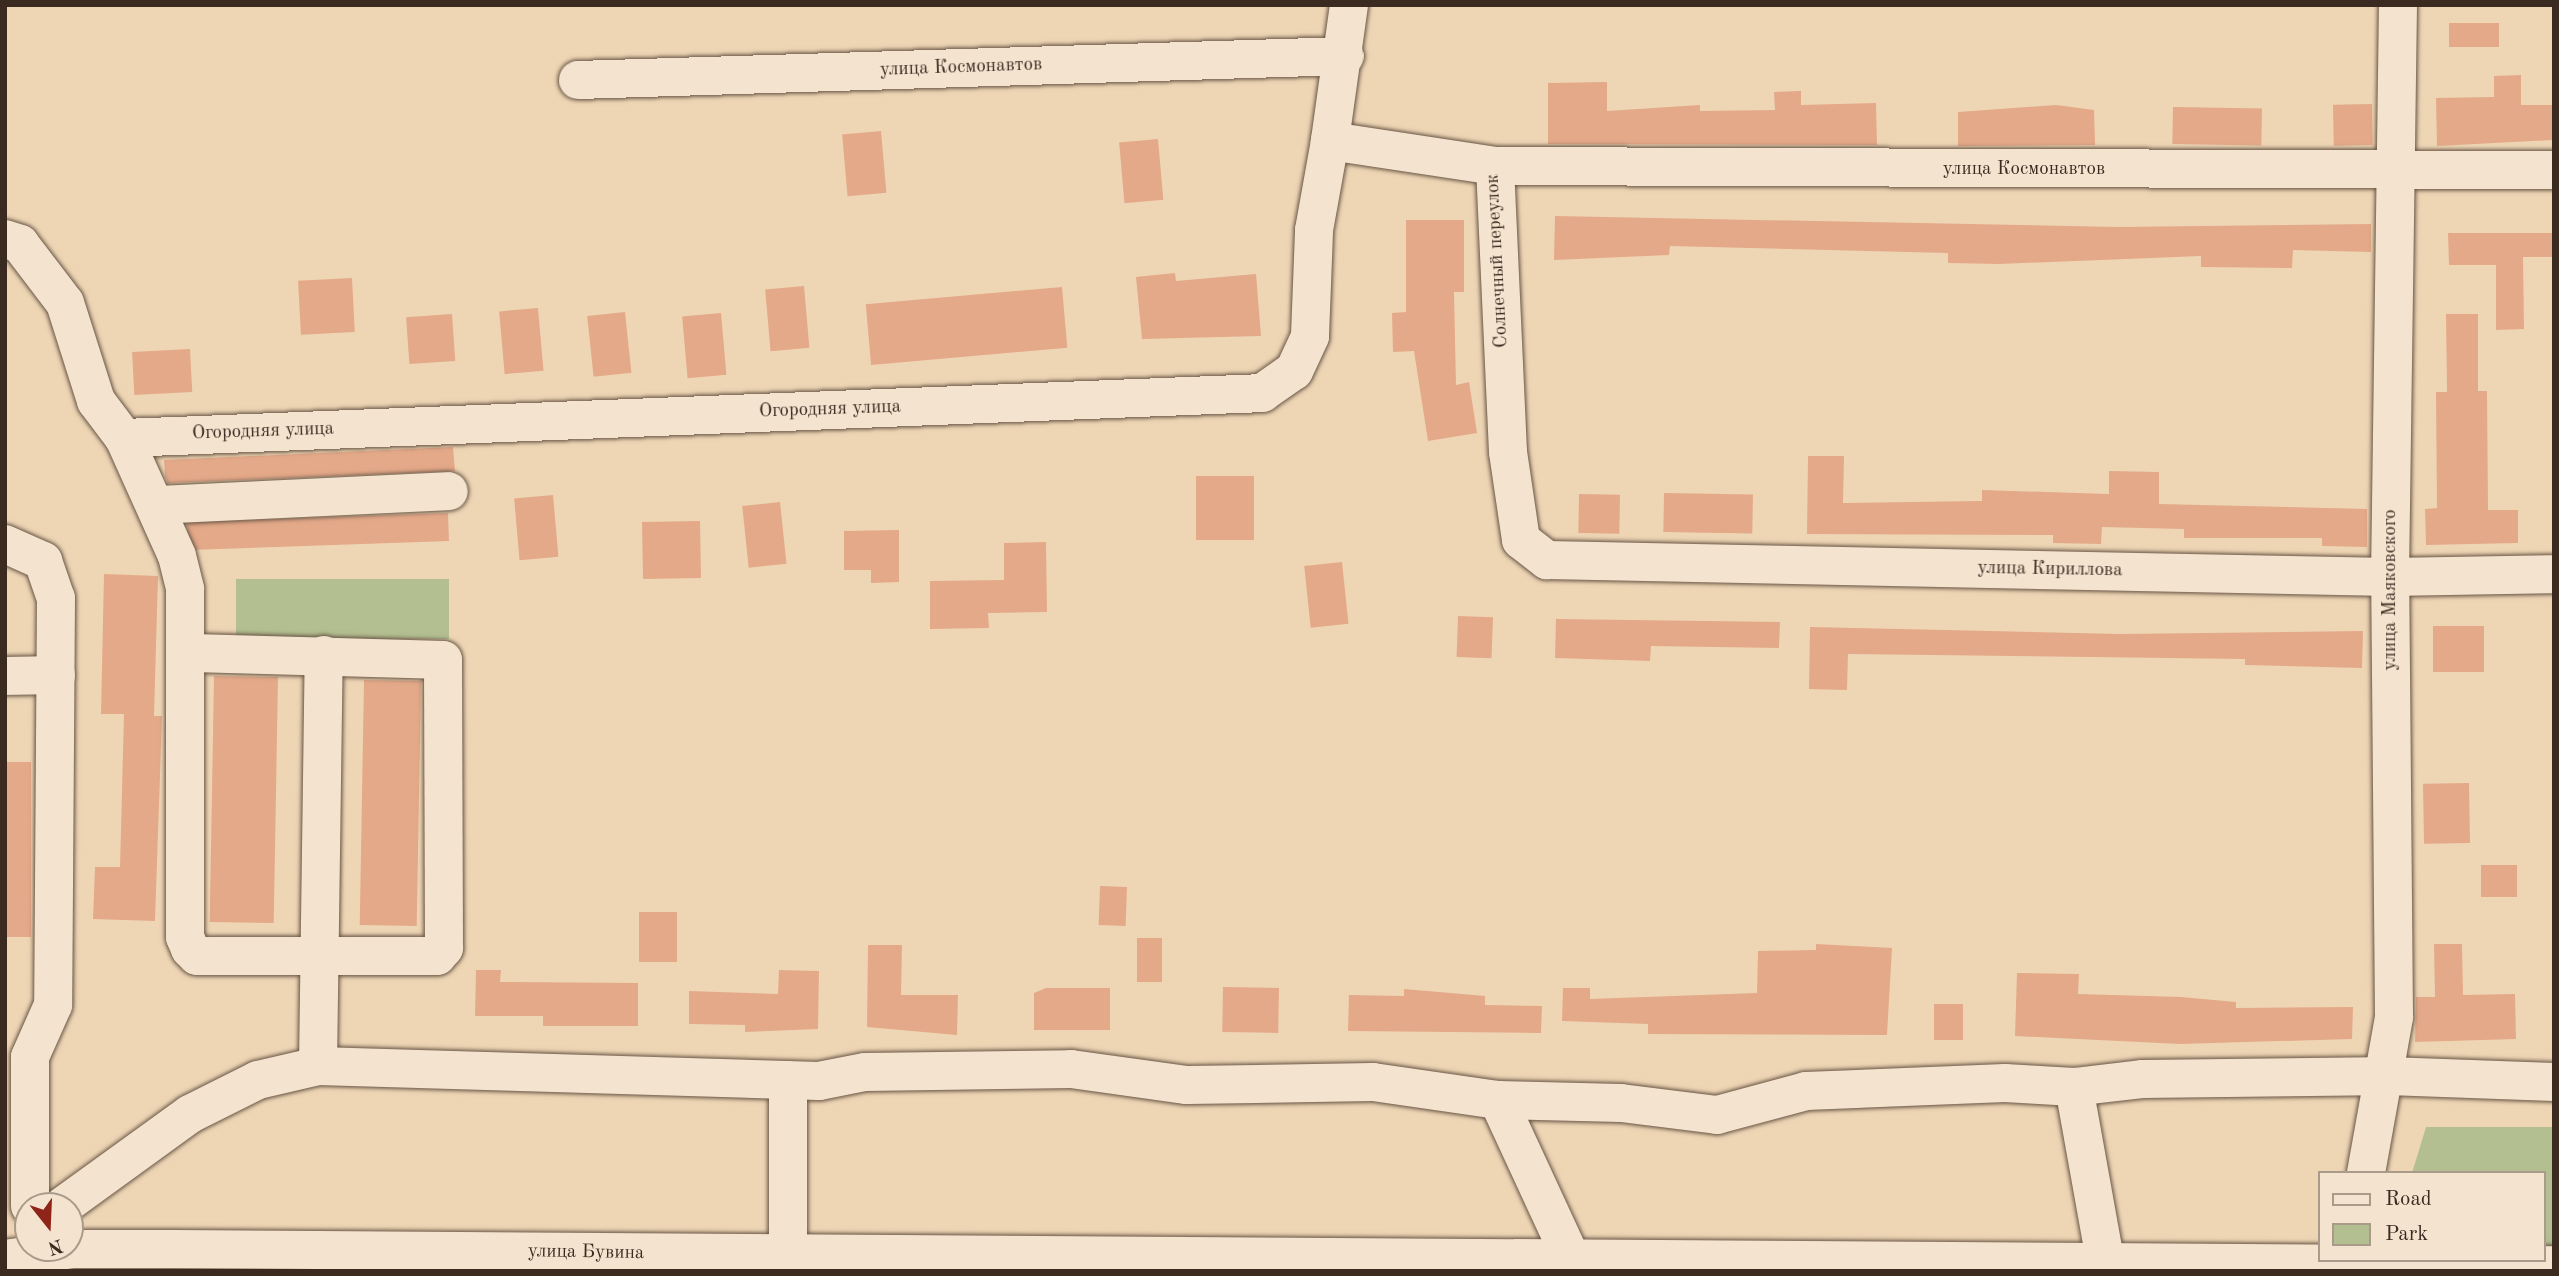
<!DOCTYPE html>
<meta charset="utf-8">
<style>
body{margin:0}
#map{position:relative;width:2559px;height:1276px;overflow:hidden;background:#eed6b5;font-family:"Old Standard TT",serif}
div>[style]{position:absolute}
.green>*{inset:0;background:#b3bf91;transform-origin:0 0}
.building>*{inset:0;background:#e4a989;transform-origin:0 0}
.roads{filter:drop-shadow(0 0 2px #685545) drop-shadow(0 0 2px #685545)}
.minor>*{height:38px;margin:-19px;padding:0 19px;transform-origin:19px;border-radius:19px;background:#f4e4cf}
span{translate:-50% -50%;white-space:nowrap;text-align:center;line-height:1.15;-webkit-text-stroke:5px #f4e4cf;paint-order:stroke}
.street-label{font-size:19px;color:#3b2a20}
.frame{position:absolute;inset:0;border:7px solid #3b2a20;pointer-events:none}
.legend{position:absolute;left:2318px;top:1171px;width:228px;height:91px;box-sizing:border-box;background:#f4e4cf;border:2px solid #aa9a89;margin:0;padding:9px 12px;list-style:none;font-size:21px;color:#3b2a20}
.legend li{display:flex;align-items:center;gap:14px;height:35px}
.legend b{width:35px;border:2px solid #aa9a89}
.north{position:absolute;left:14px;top:1192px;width:70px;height:70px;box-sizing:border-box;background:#f4e4cf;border:2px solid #aa9a89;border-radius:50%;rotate:162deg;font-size:19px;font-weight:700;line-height:28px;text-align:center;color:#3b2a20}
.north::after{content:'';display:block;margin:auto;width:24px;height:32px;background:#8f2418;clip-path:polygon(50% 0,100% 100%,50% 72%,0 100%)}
</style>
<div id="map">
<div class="green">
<i style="left:236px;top:579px;width:213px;height:60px"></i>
<i style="clip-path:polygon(2426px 1127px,2554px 1127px,2554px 1250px,2543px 1250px,2543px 1173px,2412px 1173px)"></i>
</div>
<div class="building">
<i style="left:2499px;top:23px;width:24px;height:50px;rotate:90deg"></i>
<i style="clip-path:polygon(2521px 75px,2521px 105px,2554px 105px,2554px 140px,2437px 146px,2436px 98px,2494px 97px,2494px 76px)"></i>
<i style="clip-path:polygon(1607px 82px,1607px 111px,1700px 105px,1700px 111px,1775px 110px,1774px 92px,1801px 91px,1801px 105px,1876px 103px,1877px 145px,1548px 144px,1548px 83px)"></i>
<i style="left:2372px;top:104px;width:41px;height:39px;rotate:89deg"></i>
<i style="clip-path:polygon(2056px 105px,2094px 110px,2095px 145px,1958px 146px,1958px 112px)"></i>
<i style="left:2173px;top:107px;width:89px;height:37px;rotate:1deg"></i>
<i style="left:881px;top:131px;width:62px;height:39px;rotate:85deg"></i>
<i style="left:1158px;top:139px;width:61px;height:39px;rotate:85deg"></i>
<i style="clip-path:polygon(1555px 216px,2118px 227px,2371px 224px,2371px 252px,2293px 250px,2292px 268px,2201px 267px,2201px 256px,1999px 264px,1948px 263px,1948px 253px,1670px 246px,1669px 255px,1554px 260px)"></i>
<i style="clip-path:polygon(1406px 220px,1464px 220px,1464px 292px,1454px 292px,1456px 385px,1469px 382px,1477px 433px,1428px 441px,1414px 351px,1393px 352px,1392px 313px,1406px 312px)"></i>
<i style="clip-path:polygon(2448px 233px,2554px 233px,2554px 257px,2523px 257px,2524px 329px,2496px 330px,2496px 265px,2449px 265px)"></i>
<i style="clip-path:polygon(1175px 273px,1176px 281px,1256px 274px,1261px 336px,1142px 339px,1136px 277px)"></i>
<i style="left:352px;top:278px;width:54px;height:54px;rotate:87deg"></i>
<i style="left:804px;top:286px;width:62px;height:39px;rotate:85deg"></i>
<i style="left:1062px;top:287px;width:61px;height:197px;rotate:85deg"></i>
<i style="left:538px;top:308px;width:63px;height:39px;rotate:85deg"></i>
<i style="left:625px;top:312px;width:61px;height:38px;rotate:84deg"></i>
<i style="left:721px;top:313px;width:62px;height:39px;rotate:85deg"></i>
<i style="left:452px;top:314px;width:47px;height:46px;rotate:86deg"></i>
<i style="clip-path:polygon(2446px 314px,2478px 314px,2478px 391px,2487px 391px,2488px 510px,2518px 510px,2518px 543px,2426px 545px,2425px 509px,2437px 508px,2436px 392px,2447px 392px)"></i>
<i style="left:190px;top:349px;width:43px;height:58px;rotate:87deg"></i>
<i style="clip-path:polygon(453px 447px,455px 471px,168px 483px,165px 476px,164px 460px)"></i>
<i style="clip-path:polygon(1808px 456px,1844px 456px,1843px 503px,1982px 501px,1982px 490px,2109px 494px,2109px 471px,2159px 472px,2159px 504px,2367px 509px,2367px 547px,2322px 546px,2322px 538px,2184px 538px,2184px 529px,2102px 527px,2101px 544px,2053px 543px,2053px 535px,1807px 534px)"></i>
<i style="left:1196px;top:476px;width:58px;height:64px"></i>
<i style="left:1664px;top:493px;width:89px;height:39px;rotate:1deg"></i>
<i style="left:1579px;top:494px;width:41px;height:39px;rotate:1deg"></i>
<i style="left:553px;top:495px;width:62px;height:39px;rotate:85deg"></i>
<i style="left:780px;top:502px;width:62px;height:38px;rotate:84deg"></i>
<i style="left:448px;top:513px;width:28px;height:261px;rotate:88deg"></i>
<i style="left:700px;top:521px;width:57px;height:58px;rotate:89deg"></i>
<i style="clip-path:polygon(899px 530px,899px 582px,871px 583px,871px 570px,844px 570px,844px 531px)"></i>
<i style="clip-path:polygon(1046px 542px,1047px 612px,988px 613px,989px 628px,930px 629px,930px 581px,1004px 580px,1004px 543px)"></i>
<i style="left:1342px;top:562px;width:62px;height:38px;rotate:84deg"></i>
<i style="clip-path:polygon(104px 574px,158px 576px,154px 716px,162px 716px,155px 921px,93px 919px,95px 867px,120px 867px,124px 714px,101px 714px)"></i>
<i style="left:1458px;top:616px;width:35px;height:41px;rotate:2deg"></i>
<i style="clip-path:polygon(1556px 619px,1780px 622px,1779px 648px,1651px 646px,1650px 661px,1555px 658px)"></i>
<i style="left:2433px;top:626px;width:51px;height:46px"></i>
<i style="clip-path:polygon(1810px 627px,2120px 634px,2363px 631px,2362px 668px,2245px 665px,2245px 659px,1848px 654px,1847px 690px,1809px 689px)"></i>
<i style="left:214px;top:676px;width:64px;height:246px;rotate:1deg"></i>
<i style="left:364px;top:680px;width:57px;height:245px;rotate:1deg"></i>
<i style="left:31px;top:762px;width:175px;height:26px;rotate:90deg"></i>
<i style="left:2469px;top:783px;width:60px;height:46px;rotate:89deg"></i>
<i style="left:2517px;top:865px;width:32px;height:36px;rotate:90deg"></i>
<i style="left:1100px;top:886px;width:27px;height:39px;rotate:2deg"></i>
<i style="left:639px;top:912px;width:38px;height:50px"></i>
<i style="left:1137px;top:938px;width:25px;height:44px"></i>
<i style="clip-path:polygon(1816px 944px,1892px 948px,1887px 1035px,1648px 1034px,1648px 1024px,1562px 1021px,1563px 988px,1590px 988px,1590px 999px,1757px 993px,1758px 951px,1816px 950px)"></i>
<i style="clip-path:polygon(2434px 944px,2462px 944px,2463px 995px,2515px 994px,2516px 1039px,2415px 1042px,2416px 997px,2435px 997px)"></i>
<i style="clip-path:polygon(868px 945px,902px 945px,901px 995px,958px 995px,957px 1035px,867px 1027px)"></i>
<i style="clip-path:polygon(476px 970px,501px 970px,500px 982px,638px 983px,638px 1026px,543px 1026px,543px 1016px,475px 1016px)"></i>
<i style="clip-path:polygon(779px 970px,819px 971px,818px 1029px,745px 1032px,745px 1025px,689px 1024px,689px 991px,778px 994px)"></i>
<i style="clip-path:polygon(2017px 973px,2079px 974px,2078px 994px,2181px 997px,2236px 1002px,2236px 1008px,2353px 1007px,2352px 1039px,2180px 1044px,2015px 1036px)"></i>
<i style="left:1223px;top:987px;width:56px;height:45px;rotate:1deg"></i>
<i style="clip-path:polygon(1046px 988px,1110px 988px,1110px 1030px,1034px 1030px,1034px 993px)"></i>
<i style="clip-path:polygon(1404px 989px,1485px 996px,1485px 1005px,1542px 1006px,1541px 1033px,1348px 1031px,1349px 995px,1404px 996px)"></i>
<i style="left:1934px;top:1004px;width:29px;height:36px"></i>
</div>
<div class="roads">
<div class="minor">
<i style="left:1349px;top:5px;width:137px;rotate:98deg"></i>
<i style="left:1330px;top:141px;width:167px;rotate:8.6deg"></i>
<i style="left:1495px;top:166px;width:286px;rotate:87.4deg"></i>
<i style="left:1508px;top:452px;width:89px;rotate:81.6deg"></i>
<i style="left:1521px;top:540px;width:33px;rotate:38deg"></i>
<i style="left:1547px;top:560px;width:843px;rotate:1.16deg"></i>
<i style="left:2390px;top:577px;width:164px;rotate:-1deg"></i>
<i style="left:578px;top:80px;width:767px;rotate:-1.79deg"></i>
<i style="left:1495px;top:166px;width:1059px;rotate:0.22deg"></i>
<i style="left:5px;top:239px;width:16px;rotate:18deg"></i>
<i style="left:20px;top:244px;width:74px;rotate:52.7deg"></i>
<i style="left:65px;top:303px;width:103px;rotate:72.4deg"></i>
<i style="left:96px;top:401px;width:46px;rotate:52.9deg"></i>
<i style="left:124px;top:438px;width:129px;rotate:65.8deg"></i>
<i style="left:177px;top:556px;width:34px;rotate:76deg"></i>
<i style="left:185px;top:589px;width:348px;rotate:90deg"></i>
<i style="left:185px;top:937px;width:13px;rotate:67deg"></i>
<i style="left:190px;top:949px;width:10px;rotate:45deg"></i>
<i style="left:197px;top:956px;width:240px"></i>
<i style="left:437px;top:956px;width:11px;rotate:-49deg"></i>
<i style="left:444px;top:948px;width:288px;rotate:-90.2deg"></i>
<i style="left:443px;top:660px;width:258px;rotate:-178.4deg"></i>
<i style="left:124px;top:438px;width:1139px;rotate:-2.26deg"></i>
<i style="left:1262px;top:393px;width:39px;rotate:-35deg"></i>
<i style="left:1294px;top:371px;width:38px;rotate:-65deg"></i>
<i style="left:1310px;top:336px;width:106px;rotate:-87.8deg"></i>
<i style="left:1314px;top:230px;width:90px;rotate:-79.8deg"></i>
<i style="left:157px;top:505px;width:292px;rotate:-2.7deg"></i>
<i style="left:5px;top:544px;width:42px;rotate:24.1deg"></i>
<i style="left:43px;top:561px;width:39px;rotate:71deg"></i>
<i style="left:56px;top:598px;width:407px;rotate:90.4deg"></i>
<i style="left:53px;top:1005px;width:57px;rotate:113.9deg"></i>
<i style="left:30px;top:1057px;width:149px;rotate:90deg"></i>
<i style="left:5px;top:676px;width:51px;rotate:-1.1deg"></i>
<i style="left:318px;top:1066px;width:411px;rotate:-89.2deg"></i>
<i style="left:2074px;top:1087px;width:180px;rotate:79.8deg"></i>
<i style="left:1498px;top:1100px;width:188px;rotate:65.2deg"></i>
<i style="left:2366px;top:1173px;width:158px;rotate:-79.8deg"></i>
<i style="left:2394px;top:1017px;width:440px;rotate:-90.5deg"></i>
<i style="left:2390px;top:577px;width:572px;rotate:-89.2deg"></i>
<i style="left:63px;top:1206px;width:157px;rotate:-35.9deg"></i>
<i style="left:190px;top:1114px;width:76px;rotate:-26.6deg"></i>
<i style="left:258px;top:1080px;width:62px;rotate:-13.1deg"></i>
<i style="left:318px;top:1066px;width:501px;rotate:1.71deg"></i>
<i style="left:819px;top:1081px;width:47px;rotate:-11.1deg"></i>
<i style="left:865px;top:1072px;width:206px;rotate:-0.8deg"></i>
<i style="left:1071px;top:1069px;width:117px;rotate:7.9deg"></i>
<i style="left:1187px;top:1085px;width:186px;rotate:-0.9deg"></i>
<i style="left:1373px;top:1082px;width:126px;rotate:8.2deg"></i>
<i style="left:1498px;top:1100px;width:123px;rotate:1.4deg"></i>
<i style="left:1621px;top:1103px;width:97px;rotate:7.1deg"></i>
<i style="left:1717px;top:1115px;width:92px;rotate:-15.1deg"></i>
<i style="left:1806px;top:1091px;width:199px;rotate:-2.3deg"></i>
<i style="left:2005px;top:1083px;width:69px;rotate:3.3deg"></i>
<i style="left:2074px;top:1087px;width:68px;rotate:-6.7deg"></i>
<i style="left:2142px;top:1079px;width:246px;rotate:-0.7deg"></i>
<i style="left:2388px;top:1076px;width:166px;rotate:2.1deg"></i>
<i style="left:5px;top:1259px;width:69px;rotate:-8.4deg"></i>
<i style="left:73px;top:1249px;width:101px"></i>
<i style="left:174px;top:1249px;width:2380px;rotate:0.39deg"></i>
<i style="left:788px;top:1271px;width:191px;rotate:-90deg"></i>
</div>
</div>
<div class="street-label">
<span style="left:961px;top:68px;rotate:-2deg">улица Космонавтов</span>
<span style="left:2024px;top:170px">улица Космонавтов</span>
<span style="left:1498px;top:261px;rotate:-93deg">Солнечный переулок</span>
<span style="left:830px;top:410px;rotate:-2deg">Огородняя улица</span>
<span style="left:263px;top:432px;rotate:-2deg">Огородняя улица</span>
<span style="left:2050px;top:570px;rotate:1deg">улица Кириллова</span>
<span style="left:2391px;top:590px;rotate:-90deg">улица Маяковского</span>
<span style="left:586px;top:1253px;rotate:1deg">улица Бувина</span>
</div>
<div class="frame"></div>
<ul class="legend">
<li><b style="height:9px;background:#f4e4cf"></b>Road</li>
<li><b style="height:19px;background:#b3bf91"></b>Park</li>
</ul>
<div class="north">N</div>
</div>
